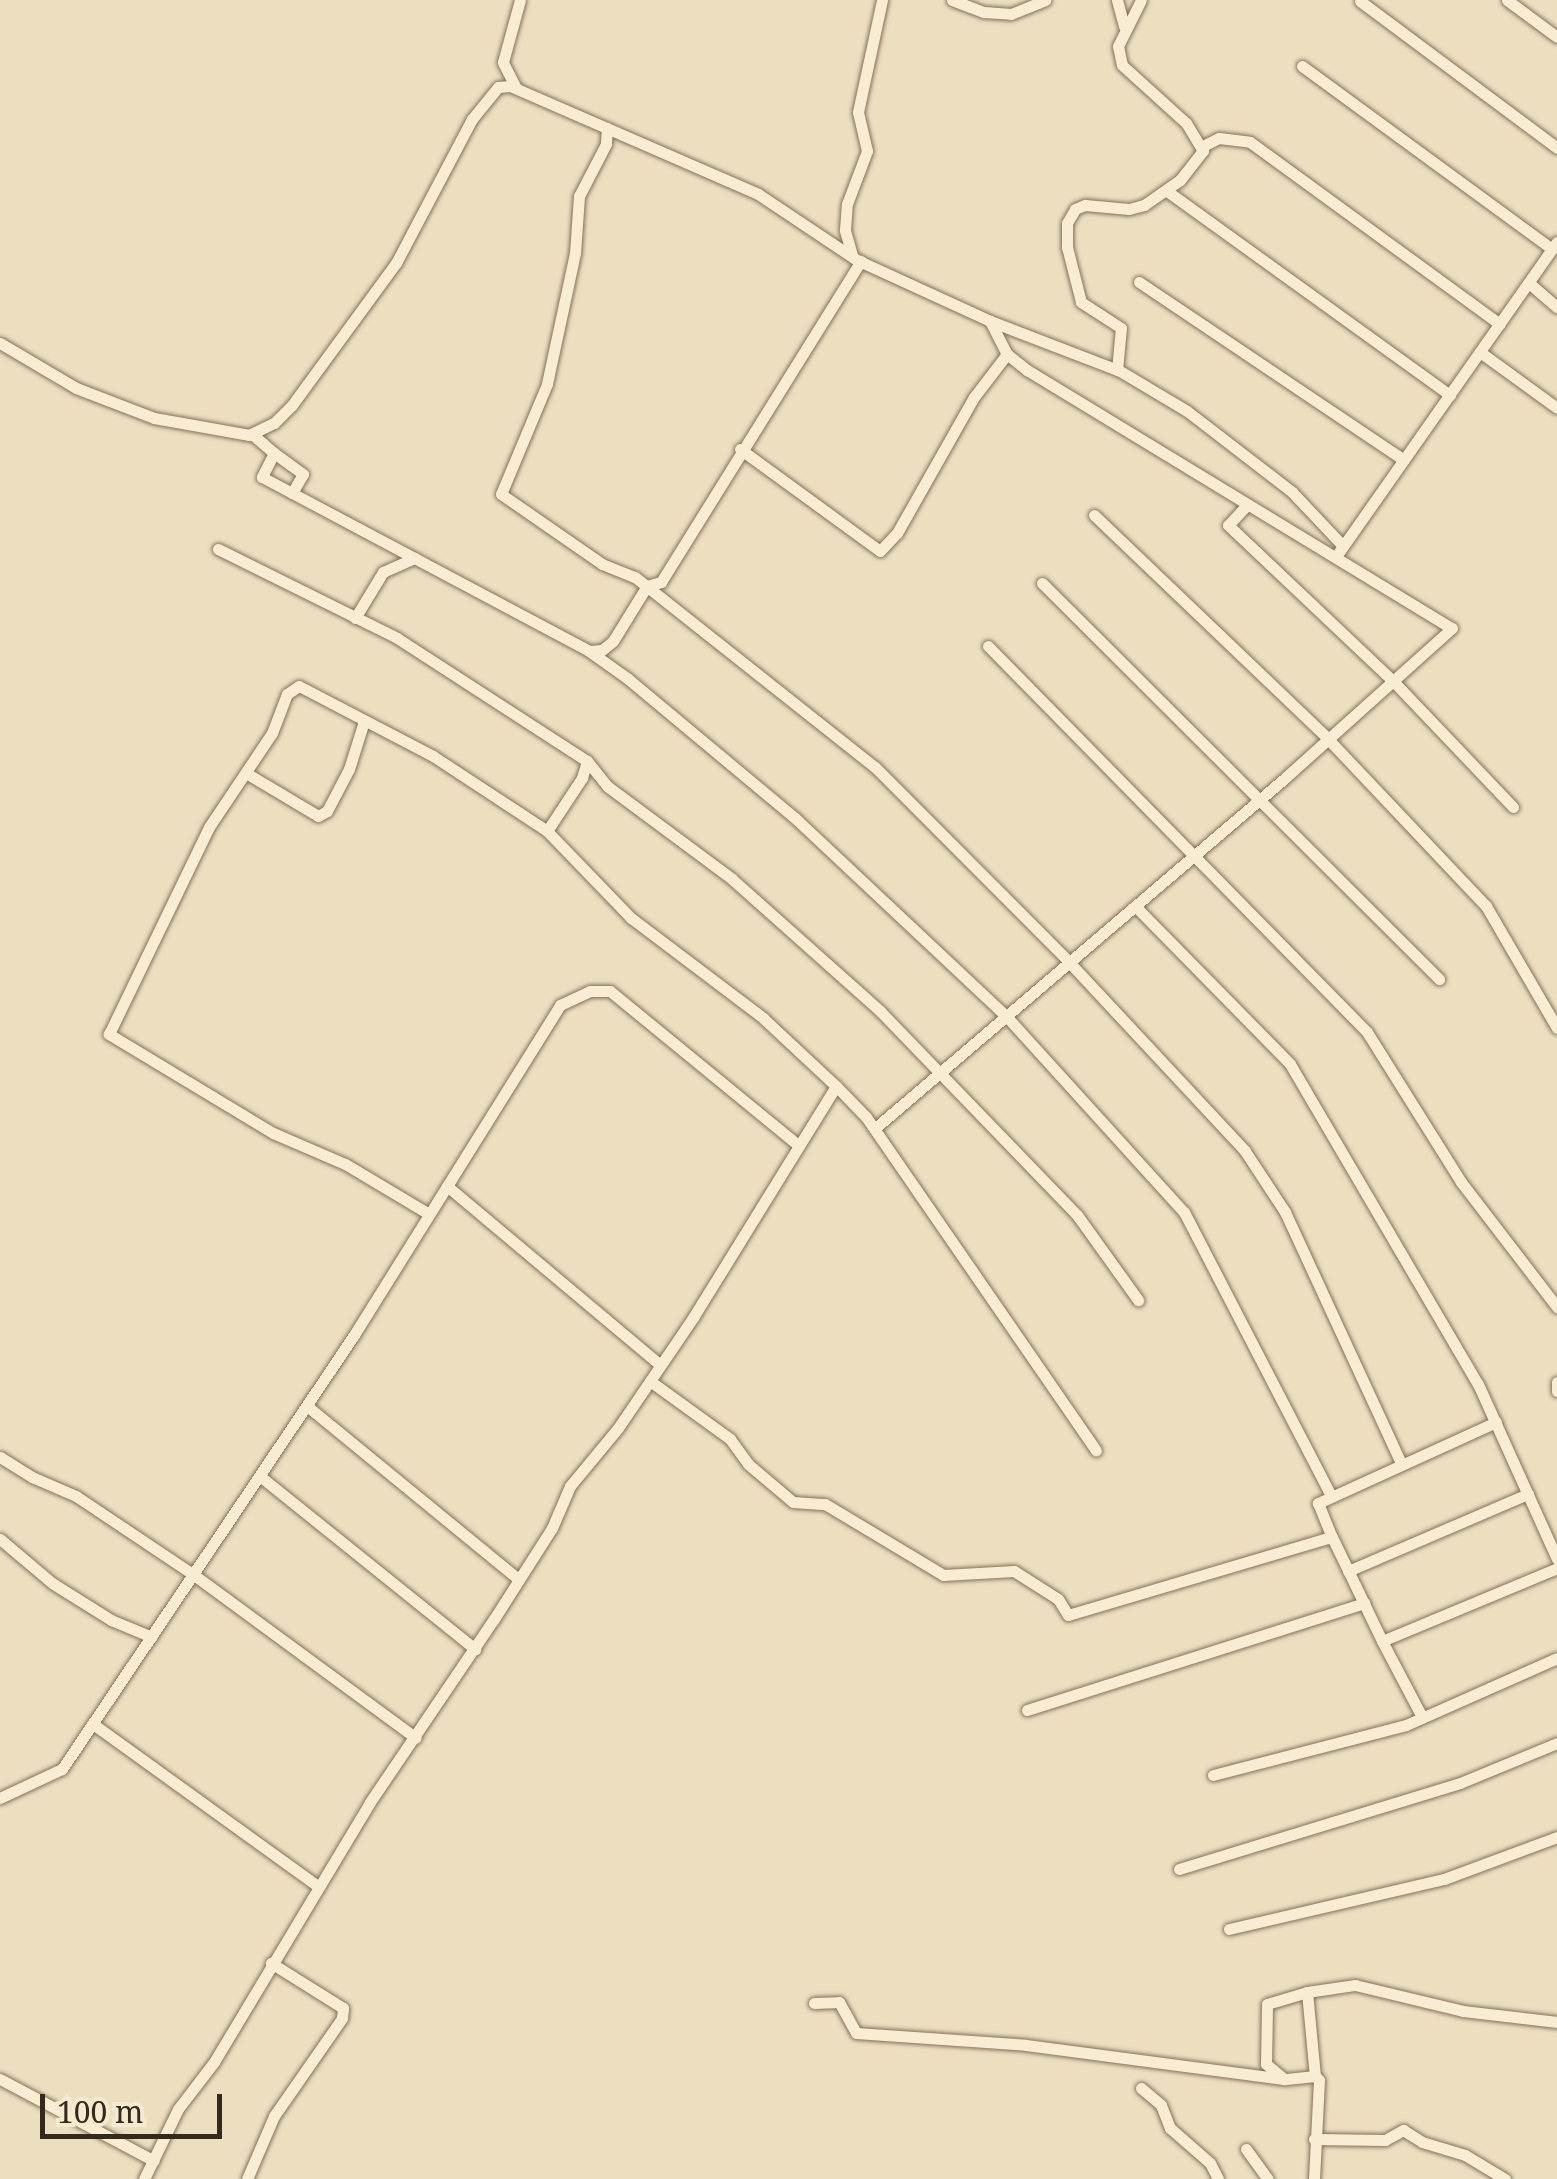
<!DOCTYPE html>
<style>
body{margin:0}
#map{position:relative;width:1557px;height:2179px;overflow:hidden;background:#ecdfc0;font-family:"Noto Serif",serif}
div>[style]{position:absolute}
.roads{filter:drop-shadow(0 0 2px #857059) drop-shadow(0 0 2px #857059)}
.minor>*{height:11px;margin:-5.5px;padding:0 5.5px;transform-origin:5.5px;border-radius:5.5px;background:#f8edd3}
span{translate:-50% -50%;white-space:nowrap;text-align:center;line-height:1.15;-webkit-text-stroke:8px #f4eacf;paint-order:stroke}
.scale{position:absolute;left:40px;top:2094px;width:182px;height:45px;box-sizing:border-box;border:5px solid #35281d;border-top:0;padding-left:12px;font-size:30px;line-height:35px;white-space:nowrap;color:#35281d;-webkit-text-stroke:8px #f4eacf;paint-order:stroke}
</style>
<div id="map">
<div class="roads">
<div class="minor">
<i style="left:952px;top:0;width:34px;rotate:21deg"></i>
<i style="left:984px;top:12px;width:27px;rotate:4deg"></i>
<i style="left:1011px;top:14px;width:37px;rotate:-22deg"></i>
<i style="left:1117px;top:0;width:27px;rotate:75deg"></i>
<i style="left:1507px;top:0;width:62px;rotate:36.5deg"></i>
<i style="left:1360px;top:1px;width:246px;rotate:36.7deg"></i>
<i style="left:1302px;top:66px;width:310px;rotate:36.2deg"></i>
<i style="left:516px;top:88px;width:29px;rotate:-117deg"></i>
<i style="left:503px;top:62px;width:64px;rotate:-74.7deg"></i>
<i style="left:607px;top:128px;width:16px;rotate:94deg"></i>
<i style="left:606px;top:144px;width:59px;rotate:117.4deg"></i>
<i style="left:579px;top:196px;width:57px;rotate:94deg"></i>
<i style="left:575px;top:253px;width:134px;rotate:102.1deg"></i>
<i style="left:547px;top:384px;width:119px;rotate:112.7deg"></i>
<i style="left:501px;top:494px;width:123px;rotate:34.7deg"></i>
<i style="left:602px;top:564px;width:35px;rotate:22deg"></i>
<i style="left:635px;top:577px;width:306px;rotate:38.4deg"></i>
<i style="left:875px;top:767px;width:275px;rotate:45.1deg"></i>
<i style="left:1069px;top:962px;width:258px;rotate:47deg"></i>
<i style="left:1245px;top:1151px;width:73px;rotate:56.7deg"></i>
<i style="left:1285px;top:1212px;width:277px;rotate:65.2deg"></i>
<i style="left:1201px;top:147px;width:20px;rotate:-27deg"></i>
<i style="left:1219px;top:138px;width:31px;rotate:7deg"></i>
<i style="left:1250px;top:142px;width:309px;rotate:36.1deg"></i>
<i style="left:1167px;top:191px;width:349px;rotate:35.8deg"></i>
<i style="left:852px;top:255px;width:26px;rotate:-106deg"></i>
<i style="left:845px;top:230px;width:26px;rotate:-86deg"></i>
<i style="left:847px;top:204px;width:57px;rotate:-69.3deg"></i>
<i style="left:867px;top:151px;width:40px;rotate:-103deg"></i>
<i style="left:858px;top:112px;width:115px;rotate:-77.9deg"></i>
<i style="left:1139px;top:282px;width:319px;rotate:33.9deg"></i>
<i style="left:1529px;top:283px;width:37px;rotate:41deg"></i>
<i style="left:990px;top:321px;width:139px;rotate:21deg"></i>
<i style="left:1120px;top:371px;width:78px;rotate:30.8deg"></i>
<i style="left:1187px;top:411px;width:133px;rotate:37.6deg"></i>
<i style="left:1292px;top:492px;width:74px;rotate:46.6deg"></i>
<i style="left:0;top:343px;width:88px;rotate:30.6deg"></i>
<i style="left:76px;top:388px;width:84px;rotate:21deg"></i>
<i style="left:154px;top:418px;width:97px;rotate:10.1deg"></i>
<i style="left:249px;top:435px;width:28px;rotate:-26deg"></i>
<i style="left:274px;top:423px;width:25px;rotate:-45deg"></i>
<i style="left:292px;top:405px;width:176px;rotate:-53.8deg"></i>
<i style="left:396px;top:263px;width:163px;rotate:-62.2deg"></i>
<i style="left:472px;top:119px;width:41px;rotate:-50.9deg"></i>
<i style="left:498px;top:87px;width:12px;rotate:-5deg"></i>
<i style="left:510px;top:86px;width:270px;rotate:23.5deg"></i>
<i style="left:758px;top:194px;width:119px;rotate:33.7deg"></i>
<i style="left:857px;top:260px;width:146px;rotate:24.6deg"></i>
<i style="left:990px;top:321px;width:37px;rotate:63deg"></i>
<i style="left:1007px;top:354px;width:26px;rotate:39deg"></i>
<i style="left:1027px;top:370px;width:497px;rotate:31.3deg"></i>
<i style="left:1452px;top:628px;width:224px;rotate:138.1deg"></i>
<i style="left:1285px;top:778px;width:540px;rotate:139.5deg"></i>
<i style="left:1480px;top:352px;width:95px;rotate:36deg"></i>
<i style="left:1117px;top:370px;width:42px;rotate:-84.6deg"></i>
<i style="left:1121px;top:328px;width:48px;rotate:-147deg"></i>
<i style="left:1081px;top:302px;width:57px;rotate:-104.3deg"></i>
<i style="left:1067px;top:247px;width:24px;rotate:-90deg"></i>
<i style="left:1067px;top:223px;width:16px;rotate:-60deg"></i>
<i style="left:1075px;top:209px;width:11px;rotate:-22deg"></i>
<i style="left:1085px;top:205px;width:44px;rotate:5.2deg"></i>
<i style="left:1129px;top:209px;width:16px;rotate:-15deg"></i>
<i style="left:1144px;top:205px;width:44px;rotate:-34.8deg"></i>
<i style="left:1180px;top:180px;width:37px;rotate:-52deg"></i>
<i style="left:1203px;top:151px;width:33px;rotate:-121deg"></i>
<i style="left:1186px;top:123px;width:86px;rotate:-137.8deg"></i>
<i style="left:1122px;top:65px;width:19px;rotate:-102deg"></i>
<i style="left:1118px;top:46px;width:51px;rotate:-63.4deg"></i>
<i style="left:252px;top:434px;width:29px;rotate:41deg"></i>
<i style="left:274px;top:453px;width:27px;rotate:117deg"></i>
<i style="left:262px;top:477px;width:370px;rotate:28deg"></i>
<i style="left:589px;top:651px;width:47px;rotate:35.4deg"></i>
<i style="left:627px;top:678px;width:219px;rotate:39.8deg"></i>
<i style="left:795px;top:818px;width:289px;rotate:43.2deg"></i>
<i style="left:1006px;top:1016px;width:265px;rotate:47.8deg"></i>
<i style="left:1184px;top:1212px;width:320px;rotate:62.6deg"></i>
<i style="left:740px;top:449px;width:173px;rotate:36.1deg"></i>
<i style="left:880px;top:551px;width:25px;rotate:-47deg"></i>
<i style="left:897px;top:533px;width:156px;rotate:-60.5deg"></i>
<i style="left:974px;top:397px;width:54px;rotate:-52.5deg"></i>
<i style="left:274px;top:453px;width:36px;rotate:36deg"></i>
<i style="left:303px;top:474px;width:22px;rotate:120deg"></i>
<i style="left:1246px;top:506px;width:26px;rotate:133deg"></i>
<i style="left:1228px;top:525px;width:227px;rotate:43.4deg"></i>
<i style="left:1393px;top:681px;width:174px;rotate:46.4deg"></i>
<i style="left:1094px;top:515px;width:324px;rotate:43.7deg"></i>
<i style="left:1328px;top:739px;width:230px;rotate:46.6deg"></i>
<i style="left:1486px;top:906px;width:141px;rotate:59.8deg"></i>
<i style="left:218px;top:549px;width:200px;rotate:26.4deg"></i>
<i style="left:397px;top:638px;width:226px;rotate:32.9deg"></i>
<i style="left:587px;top:761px;width:32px;rotate:51deg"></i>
<i style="left:607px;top:786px;width:156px;rotate:36.6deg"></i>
<i style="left:732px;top:879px;width:198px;rotate:41.7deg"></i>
<i style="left:880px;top:1011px;width:284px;rotate:46deg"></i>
<i style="left:1077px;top:1215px;width:105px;rotate:54.3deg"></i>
<i style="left:1339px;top:552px;width:379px;rotate:-54.9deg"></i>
<i style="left:1042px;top:583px;width:561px;rotate:44.93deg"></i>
<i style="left:355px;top:618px;width:54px;rotate:-58.7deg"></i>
<i style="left:383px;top:572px;width:35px;rotate:-24deg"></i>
<i style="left:988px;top:646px;width:541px;rotate:45.52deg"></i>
<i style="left:1367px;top:1032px;width:177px;rotate:57.9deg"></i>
<i style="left:1461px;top:1182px;width:158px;rotate:52.5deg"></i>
<i style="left:590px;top:651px;width:12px;rotate:-5deg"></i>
<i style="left:602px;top:650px;width:14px;rotate:-39deg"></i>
<i style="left:613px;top:641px;width:65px;rotate:-58.3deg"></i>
<i style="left:647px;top:586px;width:15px;rotate:-16deg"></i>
<i style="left:661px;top:582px;width:378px;rotate:-58.1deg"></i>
<i style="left:246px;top:773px;width:84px;rotate:30.8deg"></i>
<i style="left:318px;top:816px;width:10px;rotate:-29deg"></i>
<i style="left:327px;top:811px;width:47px;rotate:-62.4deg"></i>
<i style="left:349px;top:769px;width:50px;rotate:-72.6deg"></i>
<i style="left:547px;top:831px;width:64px;rotate:-56.6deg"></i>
<i style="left:582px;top:778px;width:18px;rotate:-74deg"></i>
<i style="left:1135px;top:906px;width:221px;rotate:45.5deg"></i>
<i style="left:1290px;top:1064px;width:371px;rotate:59.6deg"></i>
<i style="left:1478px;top:1384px;width:192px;rotate:65.7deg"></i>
<i style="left:447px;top:1186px;width:278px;rotate:40deg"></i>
<i style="left:429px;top:1214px;width:98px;rotate:-149.2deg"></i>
<i style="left:345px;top:1164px;width:78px;rotate:-156.7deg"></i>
<i style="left:273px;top:1133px;width:192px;rotate:-148.9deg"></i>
<i style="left:109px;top:1034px;width:230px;rotate:-64.2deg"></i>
<i style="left:209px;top:827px;width:113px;rotate:-56.2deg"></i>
<i style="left:272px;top:733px;width:42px;rotate:-69deg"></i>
<i style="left:287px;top:694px;width:14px;rotate:-34deg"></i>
<i style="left:299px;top:686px;width:151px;rotate:27.6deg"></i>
<i style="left:433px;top:756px;width:136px;rotate:33.3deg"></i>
<i style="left:547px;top:831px;width:121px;rotate:46deg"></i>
<i style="left:631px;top:918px;width:166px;rotate:37.1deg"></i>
<i style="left:763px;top:1018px;width:100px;rotate:43deg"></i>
<i style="left:836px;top:1086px;width:43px;rotate:45.9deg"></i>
<i style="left:866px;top:1117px;width:405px;rotate:55.4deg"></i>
<i style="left:650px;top:1381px;width:99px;rotate:35.9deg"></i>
<i style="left:730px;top:1439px;width:31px;rotate:54deg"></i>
<i style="left:748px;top:1464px;width:59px;rotate:40.2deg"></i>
<i style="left:793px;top:1502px;width:32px;rotate:4deg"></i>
<i style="left:825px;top:1504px;width:138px;rotate:31deg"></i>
<i style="left:943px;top:1575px;width:71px;rotate:-3.2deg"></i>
<i style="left:1014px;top:1571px;width:52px;rotate:32.5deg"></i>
<i style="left:1058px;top:1599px;width:19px;rotate:58deg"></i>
<i style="left:1068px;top:1615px;width:275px;rotate:-16.5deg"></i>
<i style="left:1557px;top:1382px;width:9px;rotate:90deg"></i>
<i style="left:307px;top:1406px;width:273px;rotate:39.3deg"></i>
<i style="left:1496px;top:1422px;width:196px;rotate:155.5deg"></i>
<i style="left:1318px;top:1503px;width:37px;rotate:68deg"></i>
<i style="left:1332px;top:1537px;width:115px;rotate:64.3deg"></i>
<i style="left:1382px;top:1641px;width:190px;rotate:-22.6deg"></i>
<i style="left:0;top:1457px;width:38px;rotate:32deg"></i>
<i style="left:32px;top:1477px;width:48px;rotate:23.4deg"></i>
<i style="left:76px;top:1496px;width:142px;rotate:33.8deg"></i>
<i style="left:194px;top:1575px;width:275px;rotate:36.3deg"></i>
<i style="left:261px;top:1477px;width:275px;rotate:38.8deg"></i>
<i style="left:0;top:1539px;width:68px;rotate:40.2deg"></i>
<i style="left:52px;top:1583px;width:70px;rotate:32.1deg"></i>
<i style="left:111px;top:1620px;width:44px;rotate:22.5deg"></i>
<i style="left:1348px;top:1571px;width:196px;rotate:-23.2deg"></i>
<i style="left:1382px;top:1641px;width:86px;rotate:62.2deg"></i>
<i style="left:1027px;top:1710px;width:354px;rotate:-17.6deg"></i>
<i style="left:93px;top:1724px;width:277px;rotate:35.8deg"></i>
<i style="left:1213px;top:1775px;width:199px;rotate:-14.5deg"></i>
<i style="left:1406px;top:1725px;width:165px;rotate:-23.9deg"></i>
<i style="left:0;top:1798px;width:68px;rotate:-25.1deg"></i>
<i style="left:62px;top:1769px;width:523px;rotate:-56.07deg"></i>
<i style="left:354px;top:1335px;width:389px;rotate:-58deg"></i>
<i style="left:560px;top:1005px;width:33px;rotate:-25deg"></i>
<i style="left:590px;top:991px;width:20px"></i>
<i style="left:610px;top:991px;width:243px;rotate:39.3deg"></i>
<i style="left:1179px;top:1869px;width:294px;rotate:-17deg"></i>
<i style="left:1460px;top:1783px;width:105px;rotate:-22.4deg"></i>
<i style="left:1229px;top:1929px;width:221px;rotate:-13.1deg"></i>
<i style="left:1444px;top:1879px;width:121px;rotate:-20.4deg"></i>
<i style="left:1307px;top:1992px;width:49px;rotate:-8.3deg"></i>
<i style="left:1355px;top:1985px;width:111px;rotate:13.5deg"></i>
<i style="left:1463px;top:2011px;width:95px;rotate:6.7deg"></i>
<i style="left:814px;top:2003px;width:25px;rotate:-2deg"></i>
<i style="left:839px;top:2002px;width:35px;rotate:61deg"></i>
<i style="left:856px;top:2033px;width:170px;rotate:4deg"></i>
<i style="left:1026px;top:2045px;width:260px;rotate:7.5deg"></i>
<i style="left:0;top:2079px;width:174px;rotate:28deg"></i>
<i style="left:1141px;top:2088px;width:26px;rotate:40deg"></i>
<i style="left:1161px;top:2105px;width:25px;rotate:69deg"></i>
<i style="left:1170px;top:2128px;width:53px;rotate:41.2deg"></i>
<i style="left:1210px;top:2163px;width:18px;rotate:63deg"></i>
<i style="left:1314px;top:2139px;width:71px;rotate:0.8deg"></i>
<i style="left:1385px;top:2140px;width:21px;rotate:-29deg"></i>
<i style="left:1403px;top:2130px;width:22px;rotate:32deg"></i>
<i style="left:1422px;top:2142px;width:45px;rotate:16.8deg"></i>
<i style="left:1465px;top:2155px;width:47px;rotate:31deg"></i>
<i style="left:1246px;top:2149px;width:37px;rotate:54deg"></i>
<i style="left:144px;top:2179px;width:78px;rotate:-64.1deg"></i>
<i style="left:178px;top:2109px;width:59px;rotate:-52.5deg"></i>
<i style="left:214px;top:2062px;width:303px;rotate:-59deg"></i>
<i style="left:370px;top:1802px;width:221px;rotate:-55.9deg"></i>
<i style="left:494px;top:1619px;width:108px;rotate:-57.5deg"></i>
<i style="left:552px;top:1528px;width:46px;rotate:-66.8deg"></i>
<i style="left:570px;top:1486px;width:75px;rotate:-50.4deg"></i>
<i style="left:618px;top:1428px;width:135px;rotate:-55.8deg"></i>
<i style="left:694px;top:1316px;width:270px;rotate:-58.3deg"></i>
<i style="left:247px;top:2179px;width:69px;rotate:-66.8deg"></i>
<i style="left:274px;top:2116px;width:119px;rotate:-55.2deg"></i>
<i style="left:342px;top:2018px;width:10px;rotate:-84deg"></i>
<i style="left:343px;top:2008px;width:85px;rotate:-148deg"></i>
<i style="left:1314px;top:2179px;width:99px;rotate:-87.1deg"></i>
<i style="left:1319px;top:2080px;width:6px;rotate:-135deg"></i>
<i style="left:1315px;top:2076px;width:31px;rotate:174deg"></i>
<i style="left:1284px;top:2079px;width:23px;rotate:-140deg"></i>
<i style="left:1266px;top:2064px;width:60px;rotate:-89deg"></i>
<i style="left:1267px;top:2004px;width:42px;rotate:-16.7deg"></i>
<i style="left:1307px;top:1992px;width:84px;rotate:84.6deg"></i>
</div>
</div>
<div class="scale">100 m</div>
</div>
